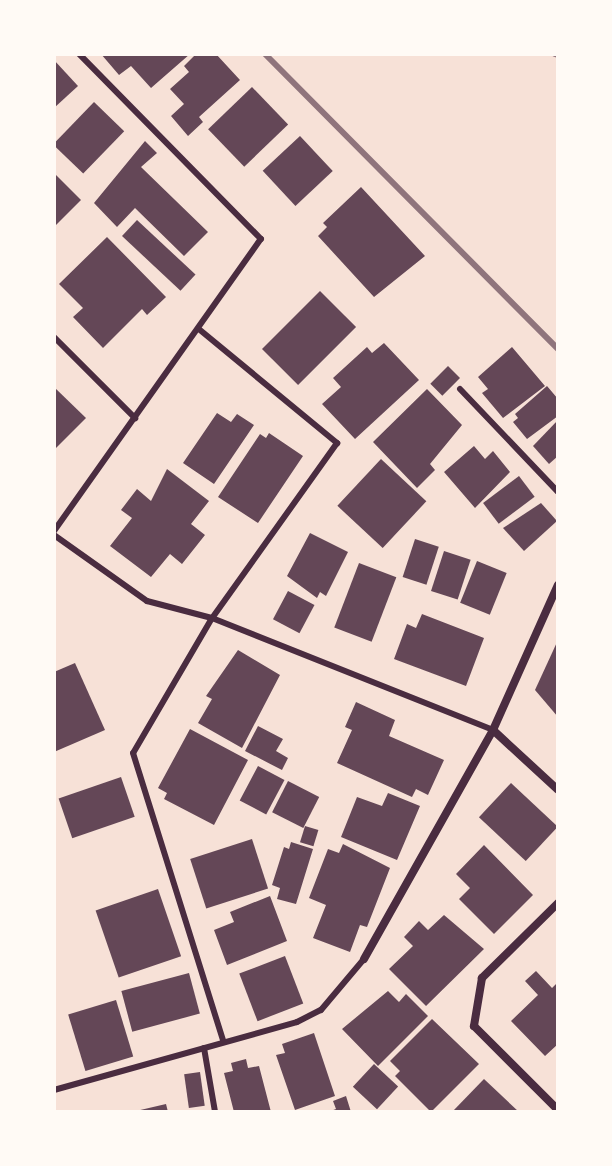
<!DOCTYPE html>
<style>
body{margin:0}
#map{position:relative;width:612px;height:1166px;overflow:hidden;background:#f7e1d7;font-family:"Roboto Condensed",sans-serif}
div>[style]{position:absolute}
.building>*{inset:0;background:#644757;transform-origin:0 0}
.service>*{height:6px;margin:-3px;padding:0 3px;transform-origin:3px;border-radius:3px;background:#4a2c40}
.minor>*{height:8px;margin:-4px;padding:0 4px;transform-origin:4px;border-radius:4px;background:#4a2c40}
.rail>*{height:6px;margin:-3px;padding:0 3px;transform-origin:3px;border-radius:3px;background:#8f747c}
span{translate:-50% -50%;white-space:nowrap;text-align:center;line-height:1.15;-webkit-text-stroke:7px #fffaf5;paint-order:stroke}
.frame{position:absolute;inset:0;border:56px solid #fffaf5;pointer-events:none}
</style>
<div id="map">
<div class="building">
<i style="clip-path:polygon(101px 54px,190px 54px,151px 88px,131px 66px,119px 75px)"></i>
<i style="clip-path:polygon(196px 54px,216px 54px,240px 80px,199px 117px,203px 122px,188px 136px,171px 116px,184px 104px,170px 89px,189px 72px,184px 66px)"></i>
<i style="clip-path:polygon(54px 60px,78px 86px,54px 108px)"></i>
<i style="left:252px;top:87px;width:52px;height:61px;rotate:46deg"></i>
<i style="left:94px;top:102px;width:42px;height:59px;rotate:44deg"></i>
<i style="left:300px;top:136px;width:48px;height:51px;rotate:47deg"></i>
<i style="clip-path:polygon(145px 141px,157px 153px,141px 167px,208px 232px,184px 256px,135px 208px,117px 227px,94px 203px)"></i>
<i style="clip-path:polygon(54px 173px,81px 200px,54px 227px)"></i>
<i style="clip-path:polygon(361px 187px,425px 256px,374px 297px,318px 236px,327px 227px,323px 223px)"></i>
<i style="left:137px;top:220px;width:80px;height:22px;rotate:43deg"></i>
<i style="clip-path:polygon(107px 237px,166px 297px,147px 315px,142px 309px,103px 348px,73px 317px,83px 308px,59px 284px)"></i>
<i style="left:320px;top:291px;width:51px;height:82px;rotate:45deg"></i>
<i style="clip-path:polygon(384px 343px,419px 380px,355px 439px,322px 404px,341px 387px,333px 378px,367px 347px,372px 353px)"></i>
<i style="clip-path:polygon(512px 347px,545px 386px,503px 418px,482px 393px,488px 389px,478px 377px)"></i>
<i style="left:448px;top:366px;width:17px;height:25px;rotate:45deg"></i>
<i style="clip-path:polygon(547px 386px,558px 399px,558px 416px,527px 439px,513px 422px,518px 418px,515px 414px)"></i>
<i style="clip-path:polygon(54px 387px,86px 418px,54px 450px)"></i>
<i style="clip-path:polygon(427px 389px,462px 425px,430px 464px,435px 470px,417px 488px,373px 442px)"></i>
<i style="clip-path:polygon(217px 413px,231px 422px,237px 414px,254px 425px,214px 484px,183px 463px)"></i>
<i style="clip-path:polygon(558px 420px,558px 456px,549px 464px,533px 446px)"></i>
<i style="clip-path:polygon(269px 433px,303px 456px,258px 523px,218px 497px,260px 434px,266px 438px)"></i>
<i style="clip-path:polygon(474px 446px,485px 459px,493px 451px,510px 472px,475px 508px,444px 472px)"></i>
<i style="left:381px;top:459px;width:62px;height:64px;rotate:43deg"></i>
<i style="clip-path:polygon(167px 469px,209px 501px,191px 524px,205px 535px,182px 564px,170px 554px,151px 577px,110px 546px,132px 518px,121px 510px,137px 489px,151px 501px)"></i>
<i style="left:519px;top:476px;width:26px;height:45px;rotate:53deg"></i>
<i style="clip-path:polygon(541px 503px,557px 521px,524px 551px,503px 528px)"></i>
<i style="clip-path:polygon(310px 533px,348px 552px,326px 596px,320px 592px,317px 598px,287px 576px)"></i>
<i style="left:415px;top:539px;width:25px;height:40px;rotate:18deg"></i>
<i style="left:444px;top:551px;width:28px;height:42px;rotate:18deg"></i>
<i style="left:477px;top:561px;width:32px;height:45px;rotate:22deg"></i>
<i style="left:359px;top:563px;width:40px;height:69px;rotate:21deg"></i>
<i style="left:288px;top:591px;width:30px;height:32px;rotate:28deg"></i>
<i style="clip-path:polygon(422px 614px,484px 638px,466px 686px,394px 659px,407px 624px,416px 628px)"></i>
<i style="clip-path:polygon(558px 640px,558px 717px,535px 690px)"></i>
<i style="clip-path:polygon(238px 650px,280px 675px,242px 748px,198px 723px,212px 699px,206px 696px)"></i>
<i style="clip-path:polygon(75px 663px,105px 730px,54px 752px,54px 672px)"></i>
<i style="clip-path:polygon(356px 702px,395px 720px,389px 736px,444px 760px,428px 795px,416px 789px,412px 797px,337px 763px,352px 730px,345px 727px)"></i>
<i style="clip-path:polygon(258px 726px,283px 739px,276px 751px,288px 758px,282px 770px,245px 751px)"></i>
<i style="clip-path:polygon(190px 729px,248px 760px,214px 825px,164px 799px,167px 793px,158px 788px)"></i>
<i style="left:258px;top:766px;width:30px;height:39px;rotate:28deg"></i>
<i style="left:121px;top:777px;width:42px;height:66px;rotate:71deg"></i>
<i style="left:288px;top:781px;width:35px;height:35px;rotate:27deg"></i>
<i style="left:511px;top:783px;width:64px;height:47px;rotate:43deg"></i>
<i style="clip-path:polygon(388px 793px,420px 806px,397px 860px,341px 837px,357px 797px,382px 806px)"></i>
<i style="left:305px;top:826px;width:14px;height:17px;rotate:17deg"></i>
<i style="left:252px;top:839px;width:52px;height:65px;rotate:72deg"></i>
<i style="clip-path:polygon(291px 842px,313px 849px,296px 904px,277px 899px,280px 888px,272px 885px,284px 847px,289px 849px)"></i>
<i style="clip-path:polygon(343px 844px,390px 868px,367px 927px,360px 925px,350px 952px,313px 938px,326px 905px,309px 898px,328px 849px,339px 853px)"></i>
<i style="clip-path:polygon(484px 845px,533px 895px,494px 934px,459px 899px,470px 888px,456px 874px)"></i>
<i style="left:158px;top:889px;width:71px;height:66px;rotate:71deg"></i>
<i style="clip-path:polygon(270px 896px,287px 941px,227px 965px,214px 930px,234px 922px,230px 912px)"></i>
<i style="clip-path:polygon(444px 915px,484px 949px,426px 1006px,389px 969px,413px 946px,404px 937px,419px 921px,428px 930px)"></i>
<i style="left:285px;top:956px;width:51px;height:49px;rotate:69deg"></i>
<i style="clip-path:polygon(536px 971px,552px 988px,558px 982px,558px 1044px,545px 1056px,511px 1021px,538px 995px,525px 981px)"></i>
<i style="left:189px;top:973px;width:42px;height:70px;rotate:75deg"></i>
<i style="clip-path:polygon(388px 991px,399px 1002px,406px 994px,428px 1016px,378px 1066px,342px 1029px)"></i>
<i style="left:116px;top:1000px;width:59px;height:50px;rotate:73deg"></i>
<i style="clip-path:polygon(432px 1019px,479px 1064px,431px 1112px,395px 1076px,400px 1071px,390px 1061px)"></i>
<i style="clip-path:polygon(314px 1033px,335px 1096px,295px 1110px,276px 1055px,285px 1053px,282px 1044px)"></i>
<i style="clip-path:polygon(246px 1059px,248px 1068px,259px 1066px,271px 1112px,234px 1112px,224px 1073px,233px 1071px,231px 1063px)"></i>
<i style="left:374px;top:1064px;width:33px;height:31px;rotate:43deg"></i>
<i style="left:200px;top:1072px;width:34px;height:16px;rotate:82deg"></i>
<i style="clip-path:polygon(484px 1079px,519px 1112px,452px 1112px)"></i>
<i style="clip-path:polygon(346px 1096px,351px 1112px,328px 1112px,336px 1109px,333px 1101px)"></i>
<i style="clip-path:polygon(166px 1104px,168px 1112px,136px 1112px,136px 1111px)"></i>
</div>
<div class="service">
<i style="left:200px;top:330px;width:178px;rotate:39.5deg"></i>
<i style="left:337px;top:443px;width:215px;rotate:125.5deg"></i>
<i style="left:212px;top:618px;width:156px;rotate:120.3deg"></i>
<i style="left:133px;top:753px;width:302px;rotate:72.6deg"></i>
<i style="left:54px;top:337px;width:115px;rotate:45deg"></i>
<i style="left:460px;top:389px;width:142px;rotate:46.4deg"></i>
<i style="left:54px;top:531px;width:358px;rotate:-54.7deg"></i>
<i style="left:261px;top:239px;width:260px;rotate:-134.5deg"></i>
<i style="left:54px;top:535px;width:114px;rotate:35.4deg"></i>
<i style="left:147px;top:601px;width:67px;rotate:14.7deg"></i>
<i style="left:212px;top:618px;width:302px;rotate:21.7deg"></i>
<i style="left:204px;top:1048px;width:65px;rotate:80.2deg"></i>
<i style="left:54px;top:1090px;width:252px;rotate:-15.6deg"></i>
<i style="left:297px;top:1022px;width:27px;rotate:-27deg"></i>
<i style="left:321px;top:1010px;width:67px;rotate:-49.9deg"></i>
</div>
<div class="minor">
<i style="left:493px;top:730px;width:88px;rotate:42.7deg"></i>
<i style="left:558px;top:903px;width:107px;rotate:135.4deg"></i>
<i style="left:482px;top:978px;width:49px;rotate:99.5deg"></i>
<i style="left:474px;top:1026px;width:119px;rotate:45deg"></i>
<i style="left:364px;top:959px;width:263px;rotate:-60.6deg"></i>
<i style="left:493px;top:730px;width:159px;rotate:-65.9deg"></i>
</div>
<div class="rail">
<i style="left:265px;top:54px;width:416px;rotate:45.2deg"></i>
<i style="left:555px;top:54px;width:3px;rotate:18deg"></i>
</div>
<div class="frame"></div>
</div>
